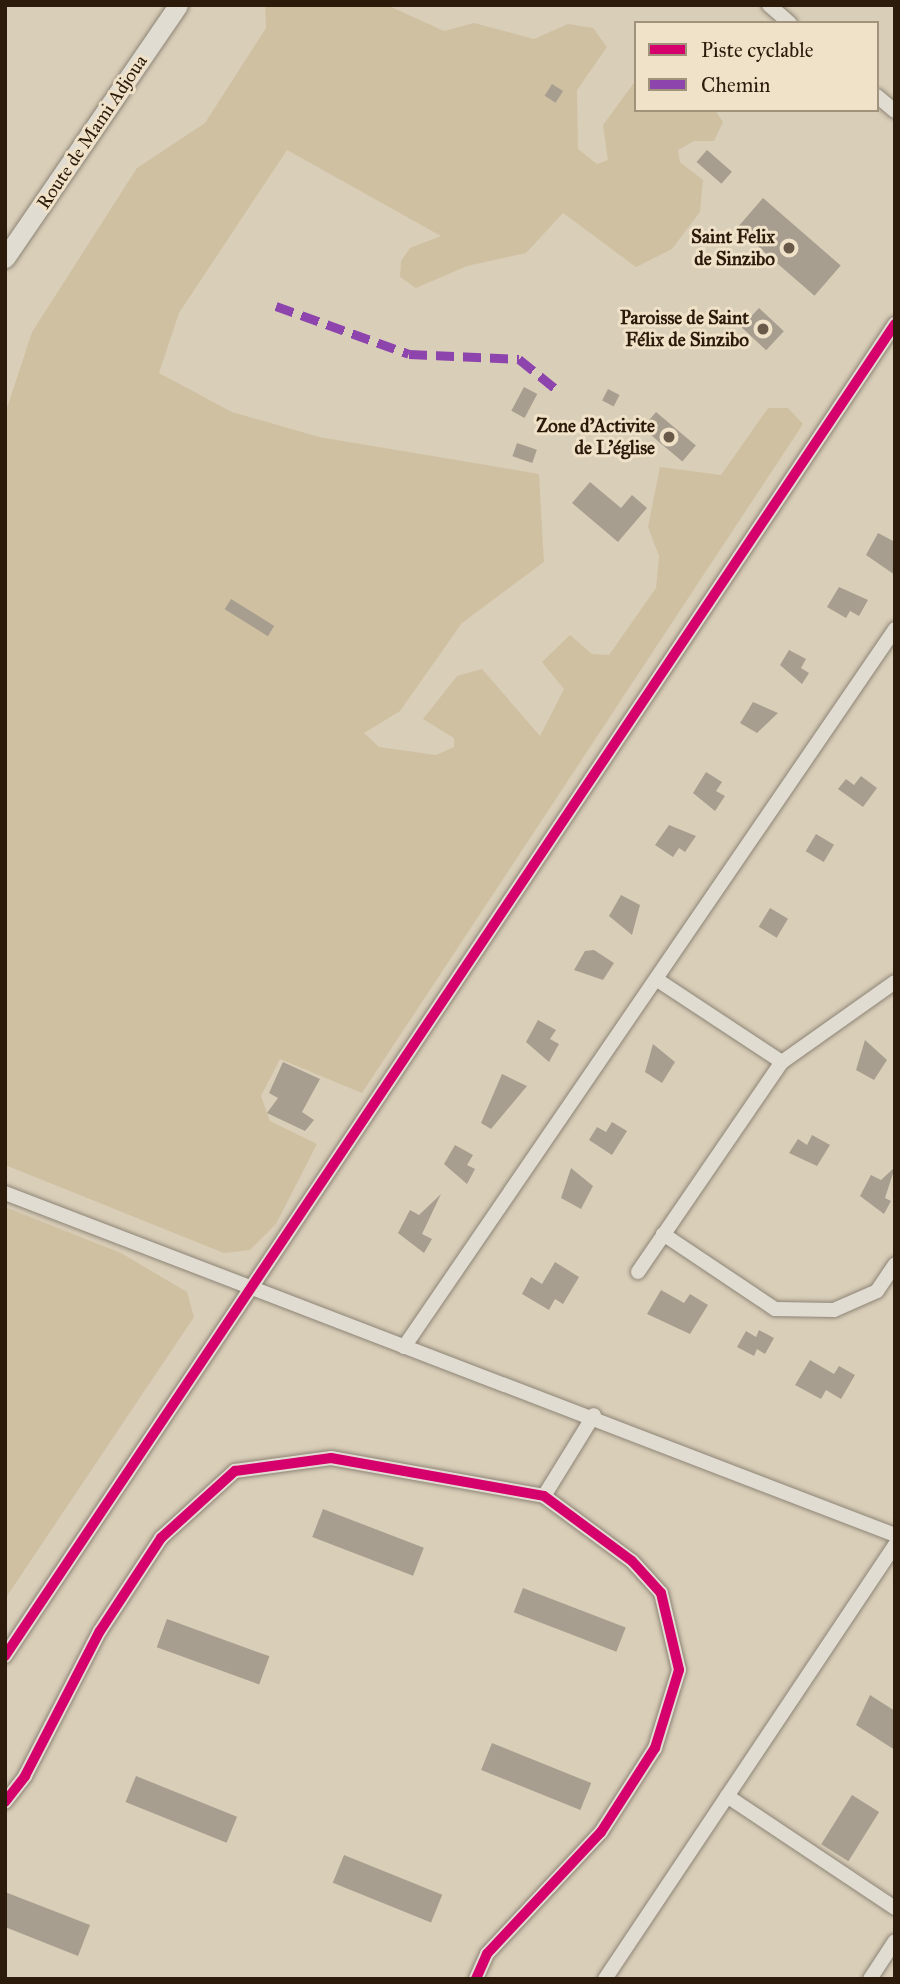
<!DOCTYPE html>
<meta charset="utf-8">
<style>
body{margin:0}
#map{position:relative;width:900px;height:1984px;overflow:hidden;background:#d9ceb8;font-family:"IM FELL Great Primer",serif}
div>[style]{position:absolute}
.green>*{inset:0;background:#cfc0a2}
.building>*{inset:0;background:#a79e8f;transform-origin:0 0}
.roads{filter:drop-shadow(0 0 2px #8d8476) drop-shadow(0 0 2px #8d8476)}
.street>*{height:14px;margin:-7px;padding:0 7px;transform-origin:7px;border-radius:7px;background:#e1dcd1}
.secondary>*{height:19px;margin:-9.5px;padding:0 9.5px;transform-origin:9.5px;border-radius:9.5px;background:#e1dcd1}
.quiet>*{height:9px;margin-top:-4.5px;transform-origin:0;background:repeating-linear-gradient(90deg,#8e44ad 0 18px,transparent 0 27px)}
.cycleway>*{height:10px;margin:-5px;padding:0 5px;transform-origin:5px;border-radius:5px;background:#d6006c}
.dots>*{width:19px;height:19px;translate:-50% -50%;box-sizing:border-box;border:4px solid #efe2c8;border-radius:50%}
span{translate:-50% -50%;white-space:nowrap;text-align:center;line-height:1.15;-webkit-text-stroke:6px #efe2c8;paint-order:stroke}
.street-label{font-size:19px;color:#2c1a0b}
.poi-label{font-size:19px;color:#2c1a0b;font-weight:700}
.right{translate:-100% -50%;text-align:right}
.frame{position:absolute;inset:0;border:7px solid #2c1a0b;pointer-events:none}
.legend{position:absolute;left:634px;top:21px;width:245px;height:91px;box-sizing:border-box;background:#efe2c8;border:2px solid #a1927c;margin:0;padding:9px 12px;list-style:none;font-size:21px;color:#2c1a0b}
.legend li{display:flex;align-items:center;gap:14px;height:35px}
.legend b{width:35px;border:2px solid #a1927c}
</style>
<div id="map">
<div class="green">
<i style="clip-path:polygon(265px 5px,387px 5px,444px 31px,474px 23px,534px 39px,568px 24px,593px 28px,607px 47px,577px 90px,578px 149px,597px 164px,608px 160px,603px 125px,636px 80px,636px 110px,715px 110px,723px 122px,714px 141px,694px 141px,678px 150px,680px 162px,703px 180px,700px 212px,672px 249px,636px 267px,563px 213px,526px 253px,467px 266px,416px 288px,400px 277px,401px 261px,410px 248px,441px 236px,287px 150px,179px 313px,159px 373px,232px 412px,319px 437px,539px 474px,544px 562px,462px 623px,400px 711px,364px 733px,379px 747px,436px 755px,454px 747px,454px 738px,423px 719px,457px 676px,482px 669px,540px 736px,564px 689px,542px 662px,570px 635px,592px 654px,609px 655px,656px 588px,659px 556px,648px 527px,660px 467px,721px 475px,768px 408px,788px 408px,803px 424px,362px 1093px,280px 1059px,261px 1096px,270px 1121px,317px 1144px,276px 1224px,250px 1250px,224px 1253px,5px 1165px,5px 414px,32px 332px,137px 168px,205px 123px,266px 28px)"></i>
<i style="clip-path:polygon(5px 1207px,121px 1253px,187px 1292px,194px 1317px,5px 1599px)"></i>
</div>
<div class="building">
<i style="left:552px;top:84px;width:13px;height:14px;rotate:32deg"></i>
<i style="left:707px;top:150px;width:33px;height:16px;rotate:41deg"></i>
<i style="left:763px;top:198px;width:103px;height:40px;rotate:41deg"></i>
<i style="left:759px;top:308px;width:34px;height:26px;rotate:43deg"></i>
<i style="left:524px;top:387px;width:15px;height:27px;rotate:28deg"></i>
<i style="left:608px;top:389px;width:13px;height:13px;rotate:27deg"></i>
<i style="left:656px;top:412px;width:52px;height:21px;rotate:40deg"></i>
<i style="left:517px;top:443px;width:21px;height:14px;rotate:19deg"></i>
<i style="clip-path:polygon(590px 482px,621px 508px,632px 495px,647px 508px,618px 542px,572px 503px)"></i>
<i style="clip-path:polygon(878px 533px,895px 542px,895px 575px,866px 555px)"></i>
<i style="clip-path:polygon(839px 587px,868px 600px,859px 616px,850px 611px,846px 618px,827px 607px)"></i>
<i style="left:231px;top:599px;width:51px;height:12px;rotate:32deg"></i>
<i style="clip-path:polygon(789px 650px,806px 659px,801px 668px,809px 673px,802px 684px,780px 665px)"></i>
<i style="clip-path:polygon(753px 702px,778px 713px,757px 733px,740px 723px)"></i>
<i style="clip-path:polygon(706px 772px,722px 782px,716px 791px,725px 796px,715px 811px,693px 793px)"></i>
<i style="clip-path:polygon(861px 776px,877px 788px,863px 807px,838px 789px,846px 779px,854px 785px)"></i>
<i style="clip-path:polygon(669px 825px,696px 836px,685px 852px,679px 848px,673px 857px,655px 845px)"></i>
<i style="left:816px;top:834px;width:21px;height:20px;rotate:31deg"></i>
<i style="clip-path:polygon(621px 895px,640px 905px,632px 935px,609px 916px)"></i>
<i style="left:770px;top:908px;width:21px;height:22px;rotate:31deg"></i>
<i style="clip-path:polygon(594px 950px,614px 963px,603px 980px,574px 970px,585px 951px)"></i>
<i style="clip-path:polygon(538px 1020px,556px 1030px,550px 1039px,559px 1044px,549px 1062px,526px 1042px)"></i>
<i style="clip-path:polygon(865px 1040px,887px 1060px,874px 1080px,856px 1070px)"></i>
<i style="clip-path:polygon(653px 1044px,675px 1062px,662px 1083px,645px 1072px)"></i>
<i style="clip-path:polygon(283px 1062px,320px 1079px,302px 1112px,314px 1120px,305px 1131px,267px 1113px,278px 1098px,269px 1093px)"></i>
<i style="clip-path:polygon(502px 1074px,527px 1086px,491px 1129px,481px 1123px)"></i>
<i style="clip-path:polygon(612px 1122px,627px 1131px,612px 1155px,589px 1140px,597px 1127px,606px 1132px)"></i>
<i style="clip-path:polygon(812px 1135px,830px 1145px,817px 1166px,789px 1153px,798px 1139px,807px 1145px)"></i>
<i style="clip-path:polygon(455px 1145px,473px 1155px,467px 1165px,475px 1169px,467px 1184px,444px 1164px)"></i>
<i style="clip-path:polygon(895px 1167px,885px 1198px,891px 1201px,884px 1214px,860px 1196px,871px 1175px,881px 1180px)"></i>
<i style="clip-path:polygon(571px 1168px,593px 1186px,581px 1209px,561px 1198px)"></i>
<i style="clip-path:polygon(441px 1194px,422px 1234px,432px 1239px,424px 1253px,398px 1233px,410px 1210px,419px 1215px)"></i>
<i style="clip-path:polygon(555px 1262px,579px 1277px,563px 1304px,555px 1299px,549px 1310px,522px 1294px,531px 1277px,542px 1284px)"></i>
<i style="clip-path:polygon(661px 1290px,684px 1303px,690px 1294px,708px 1305px,690px 1334px,647px 1314px)"></i>
<i style="clip-path:polygon(759px 1330px,774px 1338px,765px 1354px,757px 1349px,754px 1356px,737px 1347px,746px 1331px,756px 1337px)"></i>
<i style="clip-path:polygon(810px 1360px,834px 1374px,839px 1366px,855px 1375px,841px 1399px,826px 1390px,821px 1399px,795px 1385px)"></i>
<i style="left:323px;top:1509px;width:108px;height:30px;rotate:21deg"></i>
<i style="left:523px;top:1588px;width:110px;height:26px;rotate:21deg"></i>
<i style="left:167px;top:1619px;width:109px;height:30px;rotate:20deg"></i>
<i style="clip-path:polygon(870px 1695px,895px 1711px,895px 1750px,856px 1725px)"></i>
<i style="left:492px;top:1743px;width:107px;height:29px;rotate:22deg"></i>
<i style="left:136px;top:1776px;width:109px;height:28px;rotate:22deg"></i>
<i style="left:852px;top:1795px;width:32px;height:58px;rotate:32deg"></i>
<i style="left:344px;top:1855px;width:106px;height:30px;rotate:22deg"></i>
<i style="clip-path:polygon(5px 1892px,90px 1925px,78px 1956px,5px 1927px)"></i>
</div>
<div class="roads">
<div class="street">
<i style="left:769px;top:5px;width:28px;rotate:41deg"></i>
<i style="left:877px;top:96px;width:23px;rotate:40deg"></i>
<i style="left:659px;top:981px;width:147px;rotate:33.4deg"></i>
<i style="left:5px;top:1193px;width:953px;rotate:21.02deg"></i>
<i style="left:663px;top:1234px;width:135px;rotate:33.8deg"></i>
<i style="left:775px;top:1309px;width:59px;rotate:1deg"></i>
<i style="left:834px;top:1310px;width:47px;rotate:-23.8deg"></i>
<i style="left:877px;top:1291px;width:32px;rotate:-56deg"></i>
<i style="left:638px;top:1272px;width:255px;rotate:-55.6deg"></i>
<i style="left:782px;top:1062px;width:138px;rotate:-35.3deg"></i>
<i style="left:404px;top:1347px;width:870px;rotate:-55.63deg"></i>
<i style="left:544px;top:1496px;width:95px;rotate:-58.3deg"></i>
<i style="left:5px;top:1656px;width:1602px;rotate:-56.25deg"></i>
<i style="left:727px;top:1796px;width:202px;rotate:33.7deg"></i>
<i style="left:5px;top:1802px;width:33px;rotate:-52deg"></i>
<i style="left:25px;top:1776px;width:163px;rotate:-62.7deg"></i>
<i style="left:100px;top:1631px;width:111px;rotate:-56.7deg"></i>
<i style="left:161px;top:1538px;width:100px;rotate:-42.2deg"></i>
<i style="left:235px;top:1471px;width:97px;rotate:-7.7deg"></i>
<i style="left:331px;top:1458px;width:216px;rotate:10.1deg"></i>
<i style="left:544px;top:1496px;width:109px;rotate:36.5deg"></i>
<i style="left:632px;top:1561px;width:43px;rotate:47.8deg"></i>
<i style="left:661px;top:1593px;width:79px;rotate:76.8deg"></i>
<i style="left:679px;top:1670px;width:82px;rotate:107.1deg"></i>
<i style="left:655px;top:1748px;width:100px;rotate:122.7deg"></i>
<i style="left:601px;top:1832px;width:167px;rotate:133.1deg"></i>
<i style="left:487px;top:1954px;width:27px;rotate:114deg"></i>
<i style="left:605px;top:1979px;width:522px;rotate:-56.25deg"></i>
<i style="left:870px;top:1979px;width:45px;rotate:-56.7deg"></i>
</div>
<div class="secondary">
<i style="left:5px;top:258px;width:306px;rotate:-55.6deg"></i>
</div>
</div>
<div class="quiet">
<i style="left:276px;top:306px;width:141px;rotate:19.8deg"></i>
<i style="left:409px;top:354px;width:110px;rotate:2.6deg"></i>
<i style="left:519px;top:359px;width:48px;rotate:39deg"></i>
</div>
<div class="cycleway">
<i style="left:5px;top:1656px;width:1602px;rotate:-56.25deg"></i>
<i style="left:5px;top:1802px;width:33px;rotate:-52deg"></i>
<i style="left:25px;top:1776px;width:163px;rotate:-62.7deg"></i>
<i style="left:100px;top:1631px;width:111px;rotate:-56.7deg"></i>
<i style="left:161px;top:1538px;width:100px;rotate:-42.2deg"></i>
<i style="left:235px;top:1471px;width:97px;rotate:-7.7deg"></i>
<i style="left:331px;top:1458px;width:216px;rotate:10.1deg"></i>
<i style="left:544px;top:1496px;width:109px;rotate:36.5deg"></i>
<i style="left:632px;top:1561px;width:43px;rotate:47.8deg"></i>
<i style="left:661px;top:1593px;width:79px;rotate:76.8deg"></i>
<i style="left:679px;top:1670px;width:82px;rotate:107.1deg"></i>
<i style="left:655px;top:1748px;width:100px;rotate:122.7deg"></i>
<i style="left:601px;top:1832px;width:167px;rotate:133.1deg"></i>
<i style="left:487px;top:1954px;width:27px;rotate:114deg"></i>
</div>
<div class="dots">
<i style="left:789px;top:248px;background:#695948"></i>
<i style="left:763px;top:329px;background:#695948"></i>
<i style="left:669px;top:437px;background:#695948"></i>
</div>
<div class="street-label">
<span style="left:92px;top:132px;rotate:-56deg">Route de Mami Adjoua</span>
</div>
<div class="poi-label">
<span class="right" style="left:775px;top:248px">Saint Felix<br>de Sinzibo</span>
<span class="right" style="left:749px;top:329px">Paroisse de Saint<br>Félix de Sinzibo</span>
<span class="right" style="left:655px;top:437px">Zone d'Activite<br>de L'église</span>
</div>
<div class="frame"></div>
<ul class="legend">
<li><b style="height:9px;background:#d6006c"></b>Piste cyclable</li>
<li><b style="height:9px;background:#8e44ad"></b>Chemin</li>
</ul>
</div>
